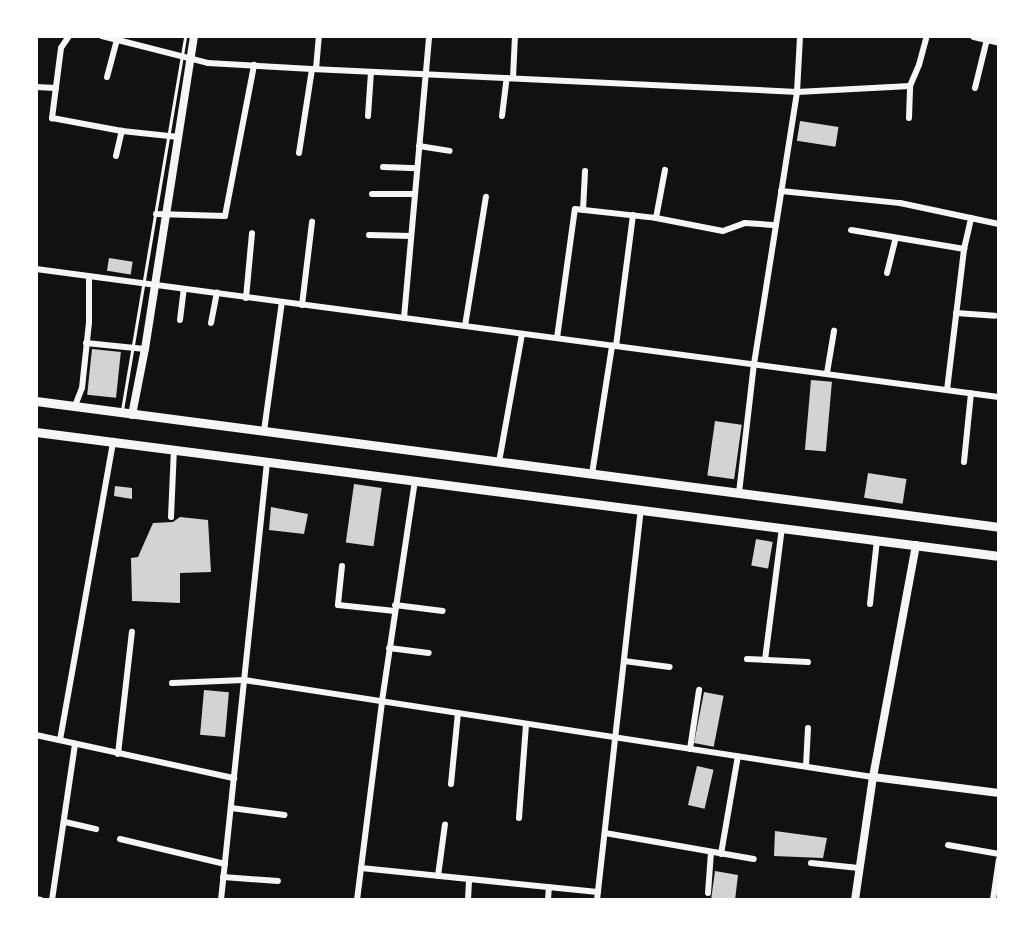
<!DOCTYPE html>
<style>
body{margin:0}
#map{position:relative;width:1035px;height:936px;overflow:hidden;background:#111;font-family:"Nunito Sans",sans-serif}
div>[style]{position:absolute}
.building>*{inset:0;background:#d3d3d3;transform-origin:0 0}
.service>*{height:3px;margin:-1.5px;padding:0 1.5px;transform-origin:1.5px;border-radius:1.5px;background:#f5f5f5}
.minor>*{height:6px;margin:-3px;padding:0 3px;transform-origin:3px;border-radius:3px;background:#f5f5f5}
.tertiary>*{height:8px;margin:-4px;padding:0 4px;transform-origin:4px;border-radius:4px;background:#f5f5f5}
.secondary>*{height:9px;margin:-4.5px;padding:0 4.5px;transform-origin:4.5px;border-radius:4.5px;background:#f5f5f5}
span{translate:-50% -50%;white-space:nowrap;text-align:center;line-height:1.15;-webkit-text-stroke:4.5px #fff;paint-order:stroke}
.frame{position:absolute;inset:0;border:38px solid #fff;pointer-events:none}
</style>
<div id="map">
<div class="building">
<i style="left:800px;top:121px;width:39px;height:20px;rotate:9deg"></i>
<i style="left:109px;top:258px;width:24px;height:13px;rotate:9deg"></i>
<i style="left:92px;top:349px;width:29px;height:46px;rotate:6deg"></i>
<i style="left:811px;top:380px;width:21px;height:70px;rotate:5deg"></i>
<i style="left:715px;top:421px;width:27px;height:55px;rotate:8deg"></i>
<i style="left:868px;top:473px;width:39px;height:25px;rotate:9deg"></i>
<i style="left:354px;top:484px;width:28px;height:59px;rotate:8deg"></i>
<i style="clip-path:polygon(115px 486px,132px 488px,132px 499px,114px 496px)"></i>
<i style="clip-path:polygon(271px 507px,308px 514px,304px 534px,269px 530px)"></i>
<i style="clip-path:polygon(180px 517px,208px 520px,211px 572px,180px 573px,180px 603px,132px 601px,131px 558px,138px 557px,153px 523px,173px 522px)"></i>
<i style="left:756px;top:539px;width:17px;height:27px;rotate:10deg"></i>
<i style="left:204px;top:690px;width:25px;height:45px;rotate:5deg"></i>
<i style="left:704px;top:692px;width:20px;height:52px;rotate:11deg"></i>
<i style="left:697px;top:766px;width:17px;height:40px;rotate:13deg"></i>
<i style="clip-path:polygon(775px 831px,827px 838px,823px 858px,774px 856px)"></i>
<i style="clip-path:polygon(715px 871px,738px 875px,735px 900px,711px 900px)"></i>
</div>
<div class="service">
<i style="left:122px;top:410px;width:379px;rotate:-80.4deg"></i>
</div>
<div class="minor">
<i style="left:69px;top:36px;width:14px;rotate:124deg"></i>
<i style="left:61px;top:48px;width:71px;rotate:97.3deg"></i>
<i style="left:52px;top:118px;width:71px;rotate:10.5deg"></i>
<i style="left:122px;top:131px;width:57px;rotate:6deg"></i>
<i style="left:102px;top:36px;width:109px;rotate:14.3deg"></i>
<i style="left:208px;top:63px;width:104px;rotate:3.3deg"></i>
<i style="left:312px;top:69px;width:486px;rotate:2.7deg"></i>
<i style="left:797px;top:92px;width:113px;rotate:-3deg"></i>
<i style="left:316px;top:69px;width:33px;rotate:-85deg"></i>
<i style="left:107px;top:77px;width:38px;rotate:-75deg"></i>
<i style="left:513px;top:78px;width:42px;rotate:-87.3deg"></i>
<i style="left:36px;top:87px;width:20px;rotate:3deg"></i>
<i style="left:975px;top:88px;width:50px;rotate:-76.2deg"></i>
<i style="left:368px;top:116px;width:44px;rotate:-86.1deg"></i>
<i style="left:502px;top:116px;width:38px;rotate:-83deg"></i>
<i style="left:909px;top:118px;width:32px;rotate:-88deg"></i>
<i style="left:910px;top:86px;width:23px;rotate:-67deg"></i>
<i style="left:919px;top:65px;width:30px;rotate:-75deg"></i>
<i style="left:419px;top:146px;width:31px;rotate:9deg"></i>
<i style="left:299px;top:153px;width:85px;rotate:-81.2deg"></i>
<i style="left:116px;top:156px;width:26px;rotate:-77deg"></i>
<i style="left:383px;top:167px;width:34px;rotate:2deg"></i>
<i style="left:781px;top:191px;width:120px;rotate:5.8deg"></i>
<i style="left:900px;top:203px;width:101px;rotate:12deg"></i>
<i style="left:372px;top:194px;width:43px"></i>
<i style="left:583px;top:210px;width:39px;rotate:-87deg"></i>
<i style="left:156px;top:214px;width:69px;rotate:1.7deg"></i>
<i style="left:225px;top:216px;width:154px;rotate:-79.1deg"></i>
<i style="left:656px;top:218px;width:49px;rotate:-79.4deg"></i>
<i style="left:851px;top:230px;width:115px;rotate:9.5deg"></i>
<i style="left:369px;top:235px;width:42px;rotate:1.4deg"></i>
<i style="left:36px;top:269px;width:971px;rotate:7.57deg"></i>
<i style="left:887px;top:273px;width:36px;rotate:-76deg"></i>
<i style="left:246px;top:298px;width:65px;rotate:-84.7deg"></i>
<i style="left:302px;top:305px;width:84px;rotate:-83.1deg"></i>
<i style="left:956px;top:313px;width:39px;rotate:4deg"></i>
<i style="left:404px;top:318px;width:283px;rotate:-84.9deg"></i>
<i style="left:180px;top:320px;width:31px;rotate:-83deg"></i>
<i style="left:211px;top:323px;width:31px;rotate:-79deg"></i>
<i style="left:465px;top:326px;width:131px;rotate:-80.8deg"></i>
<i style="left:557px;top:338px;width:130px;rotate:-82.1deg"></i>
<i style="left:575px;top:209px;width:81px;rotate:6.3deg"></i>
<i style="left:656px;top:218px;width:68px;rotate:11deg"></i>
<i style="left:723px;top:231px;width:23px;rotate:-20deg"></i>
<i style="left:745px;top:223px;width:31px;rotate:4deg"></i>
<i style="left:86px;top:343px;width:59px;rotate:5.8deg"></i>
<i style="left:616px;top:346px;width:132px;rotate:-82.6deg"></i>
<i style="left:827px;top:373px;width:43px;rotate:-80.5deg"></i>
<i style="left:947px;top:390px;width:142px;rotate:-83.1deg"></i>
<i style="left:964px;top:249px;width:32px;rotate:-77deg"></i>
<i style="left:75px;top:406px;width:19px;rotate:-69deg"></i>
<i style="left:82px;top:388px;width:65px;rotate:-83.9deg"></i>
<i style="left:89px;top:323px;width:46px;rotate:-90deg"></i>
<i style="left:264px;top:431px;width:130px;rotate:-82.1deg"></i>
<i style="left:499px;top:462px;width:130px;rotate:-79.8deg"></i>
<i style="left:964px;top:462px;width:69px;rotate:-84.2deg"></i>
<i style="left:592px;top:474px;width:130px;rotate:-81.1deg"></i>
<i style="left:739px;top:493px;width:130px;rotate:-83.4deg"></i>
<i style="left:754px;top:364px;width:275px;rotate:-81deg"></i>
<i style="left:797px;top:92px;width:56px;rotate:-86.9deg"></i>
<i style="left:171px;top:517px;width:68px;rotate:-87.5deg"></i>
<i style="left:342px;top:566px;width:39px;rotate:96deg"></i>
<i style="left:338px;top:605px;width:57px;rotate:6deg"></i>
<i style="left:870px;top:604px;width:64px;rotate:-83.8deg"></i>
<i style="left:395px;top:605px;width:48px;rotate:7.1deg"></i>
<i style="left:389px;top:648px;width:40px;rotate:7.1deg"></i>
<i style="left:747px;top:659px;width:61px;rotate:2.8deg"></i>
<i style="left:765px;top:660px;width:133px;rotate:-82.7deg"></i>
<i style="left:624px;top:661px;width:46px;rotate:7.4deg"></i>
<i style="left:172px;top:683px;width:72px;rotate:-2.4deg"></i>
<i style="left:244px;top:680px;width:636px;rotate:8.77deg"></i>
<i style="left:36px;top:735px;width:203px;rotate:12.3deg"></i>
<i style="left:60px;top:740px;width:304px;rotate:-79.9deg"></i>
<i style="left:690px;top:749px;width:60px;rotate:-81.3deg"></i>
<i style="left:118px;top:754px;width:123px;rotate:-83.5deg"></i>
<i style="left:806px;top:766px;width:38px;rotate:-87deg"></i>
<i style="left:451px;top:784px;width:71px;rotate:-84.4deg"></i>
<i style="left:231px;top:808px;width:54px;rotate:7.4deg"></i>
<i style="left:519px;top:818px;width:94px;rotate:-85.7deg"></i>
<i style="left:65px;top:822px;width:32px;rotate:13deg"></i>
<i style="left:605px;top:833px;width:151px;rotate:9.9deg"></i>
<i style="left:120px;top:839px;width:108px;rotate:13.4deg"></i>
<i style="left:948px;top:845px;width:52px;rotate:10deg"></i>
<i style="left:721px;top:854px;width:99px;rotate:-80.2deg"></i>
<i style="left:811px;top:863px;width:48px;rotate:5.9deg"></i>
<i style="left:361px;top:868px;width:238px;rotate:5.8deg"></i>
<i style="left:438px;top:876px;width:52px;rotate:-82.3deg"></i>
<i style="left:223px;top:877px;width:55px;rotate:4.2deg"></i>
<i style="left:708px;top:893px;width:41px;rotate:-85.8deg"></i>
<i style="left:36px;top:899px;width:5px;rotate:11deg"></i>
<i style="left:52px;top:900px;width:158px;rotate:-81.6deg"></i>
<i style="left:221px;top:900px;width:441px;rotate:-84deg"></i>
<i style="left:357px;top:900px;width:201px;rotate:-82.8deg"></i>
<i style="left:382px;top:701px;width:223px;rotate:-81.5deg"></i>
<i style="left:468px;top:900px;width:21px;rotate:-87deg"></i>
<i style="left:548px;top:900px;width:13px;rotate:-86deg"></i>
<i style="left:597px;top:900px;width:393px;rotate:-83.6deg"></i>
<i style="left:993px;top:900px;width:41px;rotate:-81.7deg"></i>
</div>
<div class="tertiary">
<i style="left:974px;top:36px;width:26px;rotate:13deg"></i>
<i style="left:132px;top:415px;width:67px;rotate:-78.9deg"></i>
<i style="left:145px;top:349px;width:317px;rotate:-81.1deg"></i>
<i style="left:873px;top:777px;width:127px;rotate:7.2deg"></i>
<i style="left:855px;top:900px;width:124px;rotate:-81.7deg"></i>
<i style="left:873px;top:777px;width:236px;rotate:-79.5deg"></i>
</div>
<div class="secondary">
<i style="left:36px;top:401px;width:971px;rotate:7.45deg"></i>
<i style="left:36px;top:432px;width:971px;rotate:7.34deg"></i>
</div>
<div class="frame"></div>
</div>
